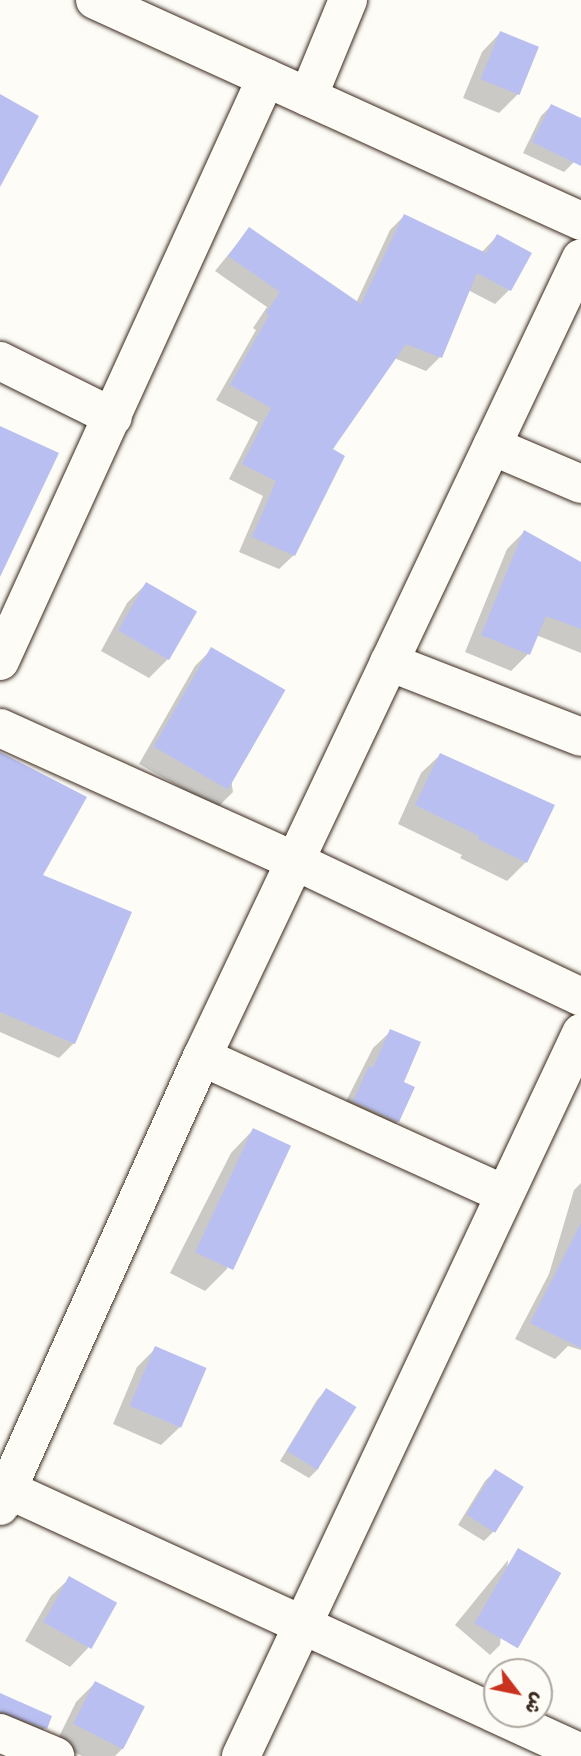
<!DOCTYPE html>
<meta charset="utf-8">
<style>
body{margin:0}
#map{position:relative;width:581px;height:1756px;overflow:hidden;background:#fdfcf7;font-family:Mynerve,"Playpen Sans Arabic",sans-serif}
div>[style]{position:absolute}
.shadow>*{inset:0;background:#0003}
.building>*{inset:0;background:#b9c0f1;transform-origin:0 0}
.roads{filter:drop-shadow(0 0 2px #3b2a1e) drop-shadow(0 0 2px #3b2a1e)}
.street>*{height:38px;margin:-19px;padding:0 19px;transform-origin:19px;border-radius:19px;background:#fdfcf7}
span{translate:-50% -50%;white-space:nowrap;text-align:center;line-height:1.15;-webkit-text-stroke:5px #fdfcf7;paint-order:stroke}
.north{position:absolute;left:483px;top:1658px;width:70px;height:70px;box-sizing:border-box;background:#fdfcf7;border:2px solid #afa8a0;border-radius:50%;rotate:122deg;font-size:19px;font-weight:700;line-height:28px;text-align:center;color:#3b2a1e}
.north::after{content:'';display:block;margin:auto;width:24px;height:32px;background:#c8321e;clip-path:polygon(50% 0,100% 100%,50% 72%,0 100%)}
</style>
<div id="map">
<div class="shadow">
<i style="clip-path:polygon(500px 33px,518px 94px,499px 113px,463px 98px,482px 52px)"></i>
<i style="clip-path:polygon(551px 106px,581px 120px,581px 147px,574px 162px,564px 172px,523px 153px,541px 116px)"></i>
<i style="clip-path:polygon(404px 216px,481px 253px,497px 236px,529px 254px,509px 290px,495px 304px,468px 290px,440px 357px,426px 371px,394px 358px,330px 450px,294px 555px,279px 569px,239px 552px,263px 496px,229px 479px,258px 422px,216px 400px,256px 330px,253px 328px,267px 307px,215px 271px,249px 229px,356px 303px,390px 230px)"></i>
<i style="clip-path:polygon(524px 532px,581px 569px,581px 653px,536px 635px,528px 654px,511px 671px,465px 652px,507px 549px)"></i>
<i style="clip-path:polygon(146px 584px,194px 612px,168px 659px,149px 678px,101px 651px,127px 603px)"></i>
<i style="clip-path:polygon(211px 650px,233px 792px,217px 808px,139px 764px,195px 666px)"></i>
<i style="clip-path:polygon(0 754px,41px 876px,74px 1043px,59px 1058px,0 1032px)"></i>
<i style="clip-path:polygon(440px 755px,553px 806px,526px 862px,507px 881px,460px 858px,462px 855px,398px 824px,421px 773px)"></i>
<i style="clip-path:polygon(391px 1031px,402px 1083px,398px 1121px,381px 1139px,337px 1119px,373px 1048px)"></i>
<i style="clip-path:polygon(253px 1130px,227px 1269px,205px 1291px,170px 1273px,231px 1153px)"></i>
<i style="clip-path:polygon(581px 1183px,581px 1350px,568px 1346px,555px 1359px,515px 1339px,549px 1274px,574px 1190px)"></i>
<i style="clip-path:polygon(155px 1349px,180px 1427px,161px 1445px,113px 1424px,137px 1367px)"></i>
<i style="clip-path:polygon(326px 1390px,319px 1468px,309px 1478px,280px 1461px,317px 1400px)"></i>
<i style="clip-path:polygon(495px 1471px,494px 1531px,484px 1541px,458px 1525px,485px 1481px)"></i>
<i style="clip-path:polygon(508px 1560px,500px 1645px,490px 1655px,455px 1625px)"></i>
<i style="clip-path:polygon(70px 1578px,88px 1648px,70px 1667px,25px 1641px,51px 1596px)"></i>
<i style="clip-path:polygon(95px 1683px,123px 1748px,115px 1756px,82px 1756px,56px 1743px,76px 1702px)"></i>
<i style="clip-path:polygon(0 1704px,45px 1728px,26px 1747px,0 1737px)"></i>
</div>
<div class="building">
<i style="left:500px;top:31px;width:42px;height:52px;rotate:22deg"></i>
<i style="clip-path:polygon(0 94px,39px 116px,0 187px)"></i>
<i style="clip-path:polygon(551px 104px,581px 118px,581px 166px,532px 142px)"></i>
<i style="clip-path:polygon(404px 214px,486px 253px,482px 261px,497px 234px,532px 253px,511px 291px,477px 273px,442px 358px,406px 344px,333px 449px,345px 456px,295px 556px,252px 537px,276px 481px,242px 464px,271px 408px,230px 385px,269px 315px,266px 313px,280px 292px,228px 256px,249px 227px,361px 304px)"></i>
<i style="clip-path:polygon(0 426px,59px 453px,0 577px)"></i>
<i style="clip-path:polygon(524px 530px,581px 562px,581px 629px,546px 616px,530px 655px,481px 635px)"></i>
<i style="left:146px;top:582px;width:59px;height:56px;rotate:30deg"></i>
<i style="left:211px;top:647px;width:86px;height:115px;rotate:30deg"></i>
<i style="clip-path:polygon(0 752px,87px 797px,43px 875px,132px 912px,75px 1044px,0 1012px)"></i>
<i style="clip-path:polygon(440px 753px,555px 805px,527px 863px,478px 839px,479px 836px,415px 805px)"></i>
<i style="clip-path:polygon(390px 1029px,421px 1042px,404px 1082px,415px 1087px,399px 1122px,353px 1101px,369px 1066px,373px 1068px)"></i>
<i style="left:253px;top:1128px;width:42px;height:137px;rotate:25deg"></i>
<i style="clip-path:polygon(581px 1223px,581px 1348px,530px 1323px)"></i>
<i style="left:155px;top:1346px;width:56px;height:65px;rotate:23deg"></i>
<i style="left:326px;top:1388px;width:36px;height:74px;rotate:32deg"></i>
<i style="left:495px;top:1469px;width:34px;height:54px;rotate:32deg"></i>
<i style="left:518px;top:1548px;width:50px;height:87px;rotate:30deg"></i>
<i style="left:69px;top:1576px;width:55px;height:53px;rotate:29deg"></i>
<i style="left:95px;top:1681px;width:56px;height:48px;rotate:27deg"></i>
<i style="clip-path:polygon(0 1693px,52px 1716px,47px 1729px,0 1712px)"></i>
</div>
<div class="roads">
<div class="street">
<i style="left:95px;top:0;width:534px;rotate:24.45deg"></i>
<i style="left:308px;top:97px;width:105px;rotate:-67.6deg"></i>
<i style="left:0;top:361px;width:126px;rotate:26.4deg"></i>
<i style="left:492px;top:446px;width:97px;rotate:23.1deg"></i>
<i style="left:0;top:661px;width:641px;rotate:-65.47deg"></i>
<i style="left:389px;top:662px;width:206px;rotate:21.3deg"></i>
<i style="left:0;top:728px;width:324px;rotate:24.3deg"></i>
<i style="left:295px;top:861px;width:317px;rotate:25.4deg"></i>
<i style="left:202px;top:1057px;width:332px;rotate:24.4deg"></i>
<i style="left:0;top:1486px;width:639px;rotate:24.68deg"></i>
<i style="left:0;top:1506px;width:492px;rotate:-65.8deg"></i>
<i style="left:202px;top:1057px;width:884px;rotate:-64.62deg"></i>
<i style="left:0;top:1733px;width:60px;rotate:22.7deg"></i>
<i style="left:241px;top:1756px;width:799px;rotate:-64.81deg"></i>
</div>
</div>
<div class="north">ش</div>
</div>
